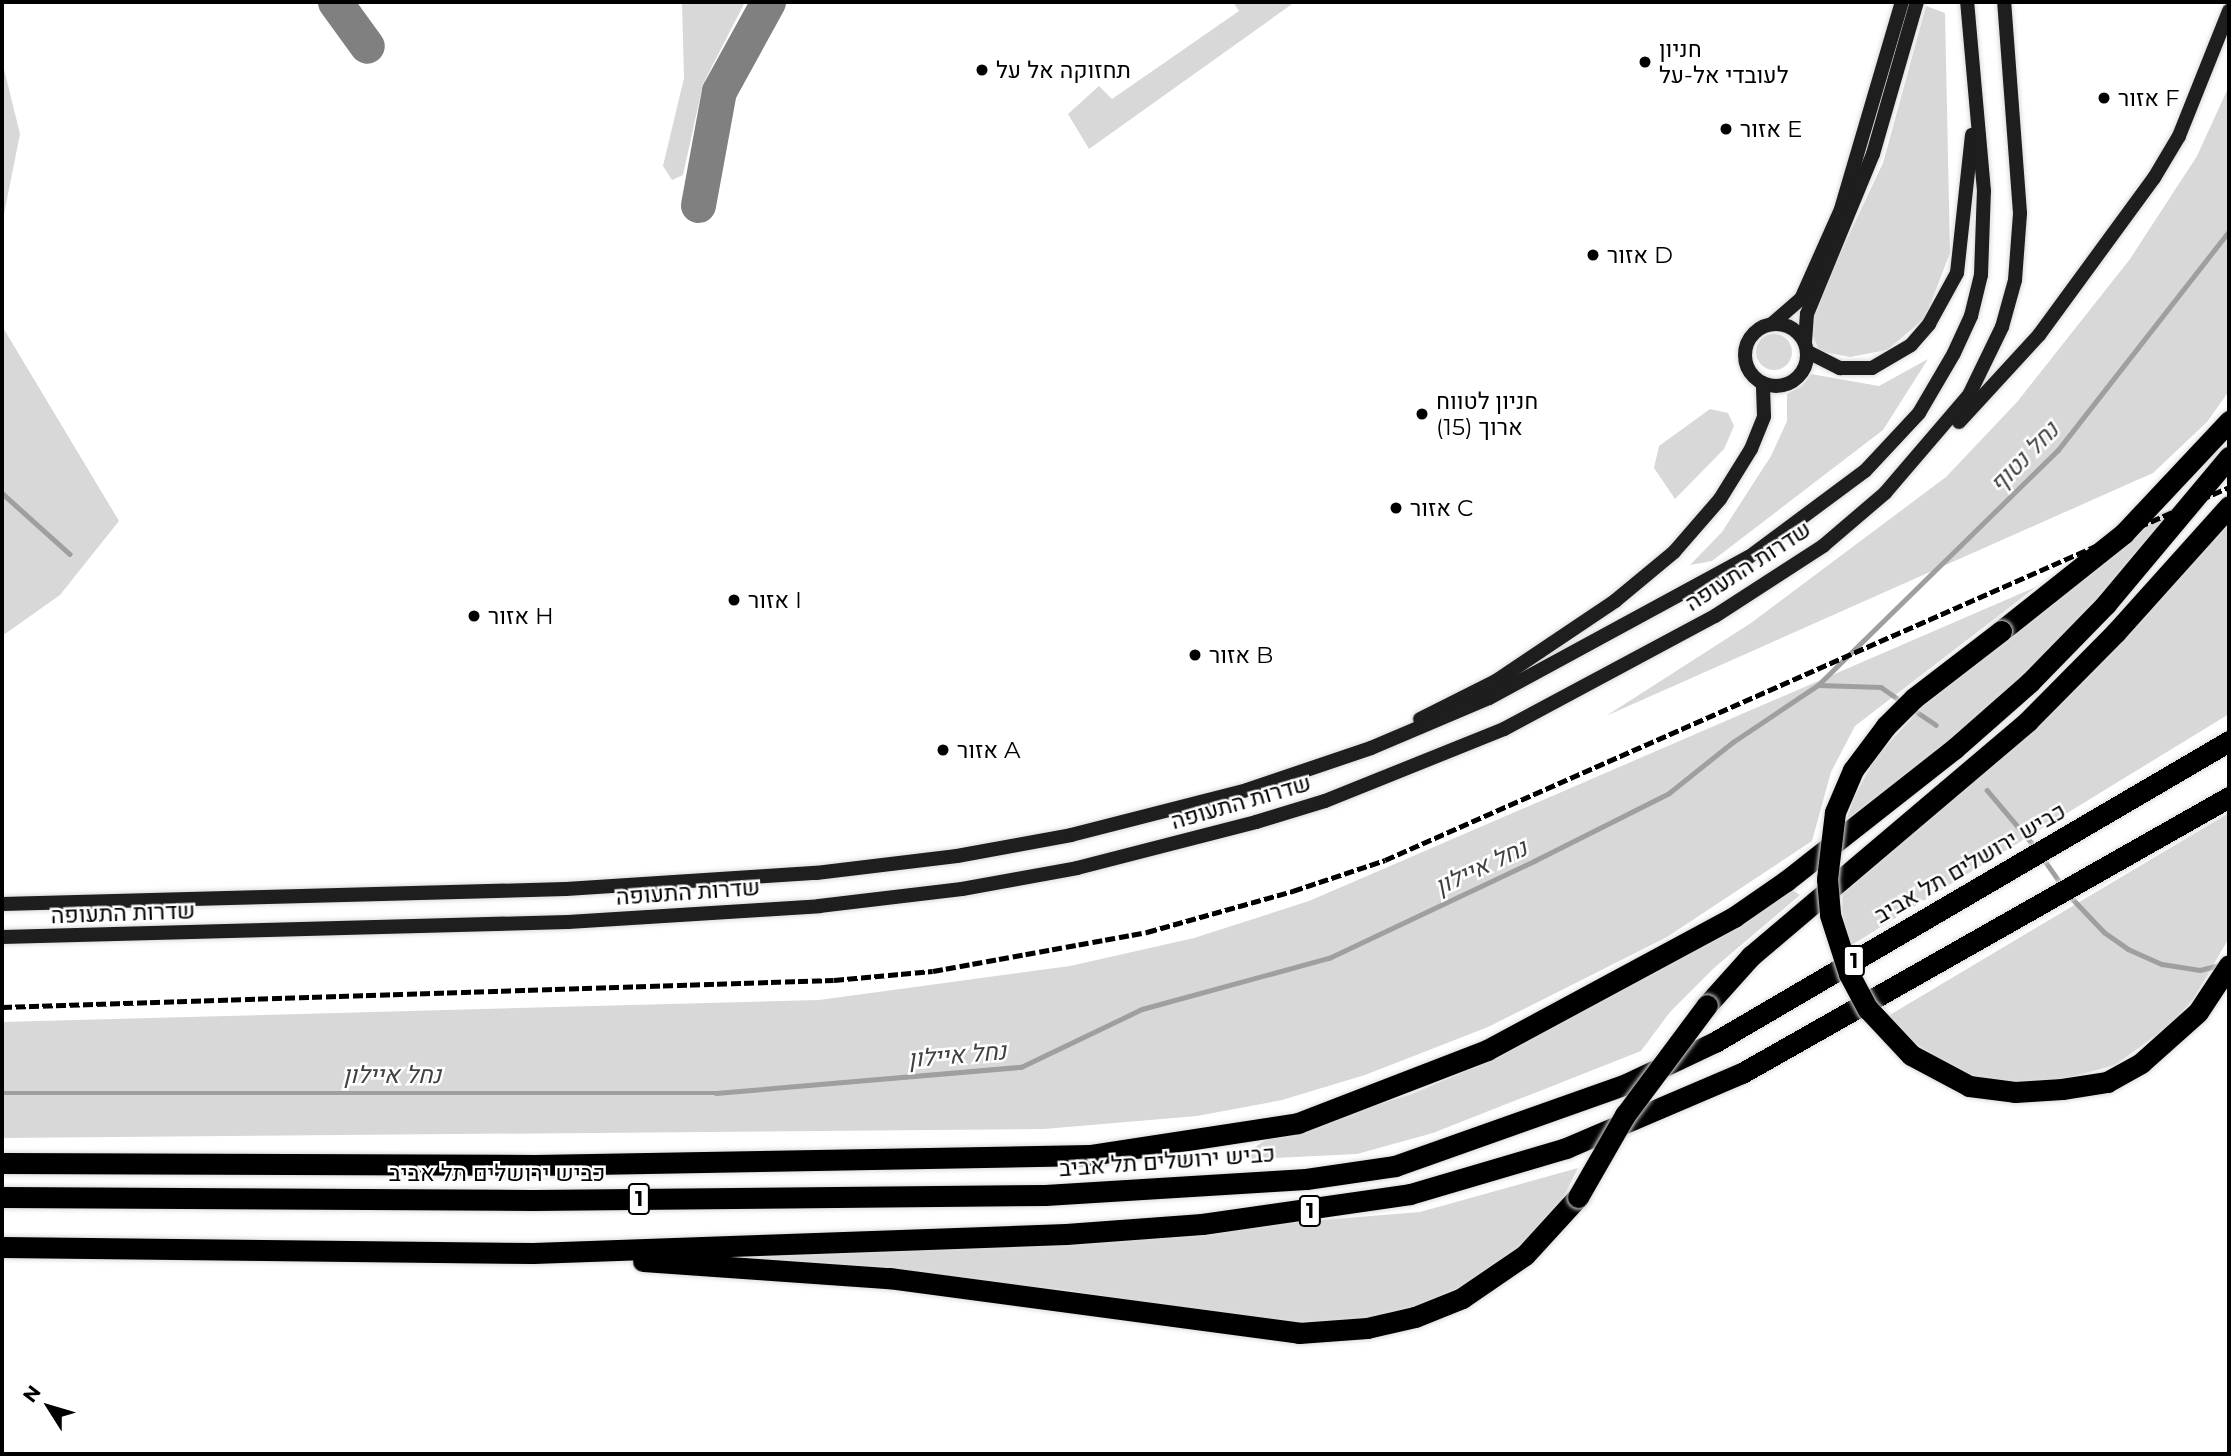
<!DOCTYPE html>
<meta charset="utf-8">
<style>
body{margin:0}
#map{position:relative;width:2231px;height:1456px;overflow:hidden;background:#fff;font-family:Montserrat,Heebo,sans-serif}
div>[style]{position:absolute}
.green>*{inset:0;background:#d8d8d8}
.round{border-radius:50%}
.stream>*{height:4.5px;margin:-2.25px;padding:0 2.25px;transform-origin:2.25px;border-radius:2.25px;background:#9f9f9f}
.taxiway>*{height:35px;margin:-17.5px;padding:0 17.5px;transform-origin:17.5px;border-radius:17.5px;background:#808080}
.roads{filter:drop-shadow(0 0 2px #dbdbdb) drop-shadow(0 0 2px #dbdbdb)}
.secondary>*{height:14px;margin:-7px;padding:0 7px;transform-origin:7px;border-radius:7px;background:#1e1e1e}
.secondary>.ring{margin:-7px;padding:0;box-sizing:content-box;background:none;border:14px solid #1e1e1e;border-radius:50%}
.highway>*{height:21px;margin:-10.5px;padding:0 10.5px;transform-origin:10.5px;border-radius:10.5px;background:#000}
.rail>*{height:4.5px;margin-top:-2.25px;transform-origin:0;background:repeating-linear-gradient(90deg,#000 0 10px,transparent 0 13.5px)}
.bridges{filter:drop-shadow(0 0 2px #dbdbdb) drop-shadow(0 0 2px #dbdbdb)}
.highway-bridge>*{height:21px;margin:-10.5px;padding:0 10.5px;transform-origin:10.5px;border-radius:10.5px;background:#000}
.dots>*{width:19px;height:19px;translate:-50% -50%;box-sizing:border-box;border:4px solid #fff;border-radius:50%}
span{translate:-50% -50%;white-space:nowrap;text-align:center;line-height:1.15;-webkit-text-stroke:5px #fff;paint-order:stroke}
.shield-label span{padding:2px 5px;background:#fff;border:2px solid;border-radius:5px;-webkit-text-stroke-width:0}
.shield-label{font-size:21px;color:#000;font-weight:700}
.poi-label{font-size:23px;color:#000}
.left{translate:0 -50%;text-align:left}
.street-label{font-size:23px;color:#000}
.water-label{font-size:24px;color:#404040;font-style:italic}
.frame{position:absolute;inset:0;border:4px solid #000;pointer-events:none}
.north{position:absolute;left:14px;top:1372px;width:70px;height:70px;-webkit-text-stroke:5px #fff;paint-order:stroke;rotate:307deg;font-size:19px;font-weight:700;line-height:28px;text-align:center;color:#000}
.north::after{content:'';display:block;margin:auto;width:24px;height:32px;background:#000;clip-path:polygon(50% 0,100% 100%,50% 72%,0 100%)}
</style>
<div id="map">
<div class="green">
<i style="clip-path:polygon(682px 2px,745px 2px,703px 84px,683px 175px,672px 180px,663px 166px,684px 78px)"></i>
<i style="clip-path:polygon(1233px 2px,1295px 2px,1089px 149px,1068px 114px,1099px 86px,1112px 99px,1239px 11px)"></i>
<i style="clip-path:polygon(1926px 6px,1945px 13px,1950px 253px,1925px 318px,1887px 350px,1850px 357px,1819px 351px,1811px 331px,1812px 313px,1883px 163px)"></i>
<i style="clip-path:polygon(2px 61px,20px 134px,2px 224px)"></i>
<i style="clip-path:polygon(2229px 86px,2229px 391px,2207px 422px,2153px 473px,1606px 716px,1751px 623px,1946px 477px,2017px 402px,2130px 259px,2197px 156px)"></i>
<i style="clip-path:polygon(2px 326px,119px 521px,60px 595px,2px 636px)"></i>
<i class="round" style="left:1756px;top:334px;width:36px;height:36px"></i>
<i style="clip-path:polygon(1928px 359px,1883px 430px,1712px 561px,1690px 565px,1722px 532px,1771px 456px,1787px 421px,1787px 394px,1802px 386px,1811px 374px,1879px 386px)"></i>
<i style="clip-path:polygon(1710px 409px,1728px 413px,1734px 426px,1724px 449px,1675px 499px,1654px 468px,1659px 446px)"></i>
<i style="clip-path:polygon(2184px 503px,2029px 676px,1842px 834px,1854px 797px,1876px 757px,1922px 707px,2097px 566px,2144px 520px)"></i>
<i style="clip-path:polygon(2229px 519px,2229px 714px,1850px 946px,1842px 913px,1843px 889px,2041px 719px)"></i>
<i style="clip-path:polygon(2036px 587px,1855px 726px,1831px 772px,1812px 841px,1667px 937px,1488px 1027px,1365px 1075px,1282px 1100px,1197px 1116px,1044px 1129px,2px 1138px,2px 1022px,819px 1000px,1070px 966px,1194px 938px,1309px 901px)"></i>
<i style="clip-path:polygon(2229px 813px,2229px 938px,2194px 998px,2173px 1023px,2115px 1065px,2050px 1083px,1995px 1083px,1948px 1066px,1902px 1034px,1888px 1016px)"></i>
<i style="clip-path:polygon(1792px 890px,1800px 895px,1714px 968px,1670px 1012px,1641px 1051px,1433px 1133px,1357px 1154px,1235px 1160px,1269px 1138px,1412px 1094px,1492px 1060px,1740px 926px)"></i>
<i style="clip-path:polygon(1578px 1168px,1554px 1216px,1532px 1242px,1480px 1278px,1413px 1308px,1365px 1319px,1299px 1325px,1057px 1289px,720px 1256px,1153px 1234px,1420px 1212px)"></i>
</div>
<div class="stream">
<i style="left:2px;top:493px;width:91px;rotate:41.9deg"></i>
<i style="left:1819px;top:684px;width:334px;rotate:-44.4deg"></i>
<i style="left:2058px;top:450px;width:278px;rotate:-52deg"></i>
<i style="left:1911px;top:708px;width:30px;rotate:34deg"></i>
<i style="left:1987px;top:790px;width:76px;rotate:49.8deg"></i>
<i style="left:2043px;top:858px;width:33px;rotate:55deg"></i>
<i style="left:2069px;top:895px;width:51px;rotate:46.6deg"></i>
<i style="left:2104px;top:932px;width:29px;rotate:35deg"></i>
<i style="left:2128px;top:949px;width:37px;rotate:24deg"></i>
<i style="left:2162px;top:964px;width:38px;rotate:9deg"></i>
<i style="left:2200px;top:970px;width:21px;rotate:-14deg"></i>
<i style="left:2px;top:1093px;width:714px"></i>
<i style="left:716px;top:1093px;width:306px;rotate:-4.9deg"></i>
<i style="left:1021px;top:1067px;width:134px;rotate:-25.6deg"></i>
<i style="left:1142px;top:1009px;width:194px;rotate:-15.3deg"></i>
<i style="left:1329px;top:958px;width:227px;rotate:-25.3deg"></i>
<i style="left:1534px;top:861px;width:151px;rotate:-26.7deg"></i>
<i style="left:1669px;top:793px;width:82px;rotate:-38.6deg"></i>
<i style="left:1733px;top:742px;width:102px;rotate:-33.8deg"></i>
<i style="left:1818px;top:685px;width:63px;rotate:1.8deg"></i>
<i style="left:1881px;top:687px;width:24px;rotate:35deg"></i>
</div>
<div class="taxiway">
<i style="left:335px;top:2px;width:54px;rotate:54deg"></i>
<i style="left:698px;top:205px;width:116px;rotate:-79.6deg"></i>
<i style="left:719px;top:91px;width:102px;rotate:-61.2deg"></i>
</div>
<div class="roads">
<div class="secondary">
<i style="left:1773px;top:323px;width:37px;rotate:-41deg"></i>
<i style="left:1801px;top:299px;width:98px;rotate:-66deg"></i>
<i style="left:1841px;top:209px;width:216px;rotate:-73.6deg"></i>
<i class="ring" style="left:1745px;top:324px;width:48px;height:48px"></i>
<i style="left:1805px;top:342px;width:28px;rotate:-86deg"></i>
<i style="left:1807px;top:314px;width:173px;rotate:-67.6deg"></i>
<i style="left:1873px;top:154px;width:158px;rotate:-73.9deg"></i>
<i style="left:1808px;top:352px;width:36px;rotate:27deg"></i>
<i style="left:1840px;top:368px;width:32px"></i>
<i style="left:1872px;top:368px;width:45px;rotate:-30.5deg"></i>
<i style="left:1911px;top:345px;width:28px;rotate:-49deg"></i>
<i style="left:1929px;top:324px;width:58px;rotate:-61.2deg"></i>
<i style="left:1957px;top:273px;width:139px;rotate:-83.8deg"></i>
<i style="left:1959px;top:422px;width:118px;rotate:-47.4deg"></i>
<i style="left:2039px;top:335px;width:195px;rotate:-53.8deg"></i>
<i style="left:2154px;top:178px;width:49px;rotate:-59.2deg"></i>
<i style="left:2179px;top:136px;width:135px;rotate:-68.2deg"></i>
<i style="left:1420px;top:719px;width:85px;rotate:-26.6deg"></i>
<i style="left:1496px;top:681px;width:143px;rotate:-33.9deg"></i>
<i style="left:1615px;top:601px;width:77px;rotate:-39.7deg"></i>
<i style="left:1674px;top:552px;width:70px;rotate:-49deg"></i>
<i style="left:1720px;top:499px;width:59px;rotate:-58.2deg"></i>
<i style="left:1751px;top:449px;width:35px;rotate:-68deg"></i>
<i style="left:1764px;top:416px;width:33px;rotate:-92deg"></i>
<i style="left:2px;top:904px;width:564px;rotate:-1.52deg"></i>
<i style="left:566px;top:889px;width:251px;rotate:-3.7deg"></i>
<i style="left:816px;top:873px;width:142px;rotate:-6.9deg"></i>
<i style="left:957px;top:856px;width:116px;rotate:-10.4deg"></i>
<i style="left:1071px;top:835px;width:182px;rotate:-14.3deg"></i>
<i style="left:1247px;top:790px;width:131px;rotate:-18.7deg"></i>
<i style="left:1371px;top:748px;width:128px;rotate:-23deg"></i>
<i style="left:1489px;top:698px;width:296px;rotate:-28.5deg"></i>
<i style="left:1749px;top:557px;width:144px;rotate:-36.6deg"></i>
<i style="left:1865px;top:471px;width:79px;rotate:-47deg"></i>
<i style="left:1919px;top:413px;width:69px;rotate:-59.7deg"></i>
<i style="left:1954px;top:353px;width:41px;rotate:-65.3deg"></i>
<i style="left:1971px;top:316px;width:42px;rotate:-76.3deg"></i>
<i style="left:1981px;top:275px;width:84px;rotate:-88deg"></i>
<i style="left:1984px;top:191px;width:190px;rotate:-95.1deg"></i>
<i style="left:2px;top:937px;width:566px;rotate:-1.52deg"></i>
<i style="left:568px;top:922px;width:252px;rotate:-3.6deg"></i>
<i style="left:819px;top:906px;width:144px;rotate:-6.8deg"></i>
<i style="left:962px;top:889px;width:117px;rotate:-10.3deg"></i>
<i style="left:1077px;top:868px;width:185px;rotate:-14.4deg"></i>
<i style="left:1256px;top:822px;width:72px;rotate:-16.9deg"></i>
<i style="left:1325px;top:801px;width:193px;rotate:-21.9deg"></i>
<i style="left:1504px;top:729px;width:239px;rotate:-28.2deg"></i>
<i style="left:1715px;top:616px;width:129px;rotate:-32.9deg"></i>
<i style="left:1823px;top:546px;width:82px;rotate:-40.5deg"></i>
<i style="left:1885px;top:493px;width:129px;rotate:-49.4deg"></i>
<i style="left:1969px;top:395px;width:76px;rotate:-64.1deg"></i>
<i style="left:2002px;top:327px;width:49px;rotate:-74.5deg"></i>
<i style="left:2015px;top:280px;width:67px;rotate:-85.7deg"></i>
<i style="left:2020px;top:213px;width:212px;rotate:-94.3deg"></i>
</div>
<div class="highway">
<i style="left:2001px;top:631px;width:157px;rotate:-38.5deg"></i>
<i style="left:2124px;top:533px;width:154px;rotate:-46.8deg"></i>
<i style="left:1707px;top:1005px;width:66px;rotate:-48.1deg"></i>
<i style="left:1751px;top:956px;width:363px;rotate:-40.3deg"></i>
<i style="left:2028px;top:721px;width:125px;rotate:-45.3deg"></i>
<i style="left:2116px;top:632px;width:169px;rotate:-48.1deg"></i>
<i style="left:2px;top:1163px;width:533px;rotate:0.21deg"></i>
<i style="left:535px;top:1165px;width:555px;rotate:-1.03deg"></i>
<i style="left:1090px;top:1155px;width:210px;rotate:-8.7deg"></i>
<i style="left:1298px;top:1123px;width:203px;rotate:-21.1deg"></i>
<i style="left:1487px;top:1050px;width:281px;rotate:-28.3deg"></i>
<i style="left:1734px;top:917px;width:63px;rotate:-34.7deg"></i>
<i style="left:1786px;top:881px;width:214px;rotate:-38.2deg"></i>
<i style="left:1954px;top:749px;width:101px;rotate:-41.4deg"></i>
<i style="left:2030px;top:682px;width:109px;rotate:-45.7deg"></i>
<i style="left:2106px;top:604px;width:192px;rotate:-50.1deg"></i>
<i style="left:2px;top:1197px;width:531px;rotate:0.32deg"></i>
<i style="left:533px;top:1200px;width:512px;rotate:-0.56deg"></i>
<i style="left:1045px;top:1195px;width:261px;rotate:-3.5deg"></i>
<i style="left:1306px;top:1179px;width:90px;rotate:-8.3deg"></i>
<i style="left:1395px;top:1166px;width:245px;rotate:-19.5deg"></i>
<i style="left:1626px;top:1084px;width:98px;rotate:-25.3deg"></i>
<i style="left:1715px;top:1042px;width:596px;rotate:-30.35deg"></i>
<i style="left:2px;top:1247px;width:531px;rotate:0.65deg"></i>
<i style="left:533px;top:1253px;width:533px;rotate:-2.04deg"></i>
<i style="left:1066px;top:1234px;width:136px;rotate:-4.2deg"></i>
<i style="left:1202px;top:1224px;width:210px;rotate:-8.2deg"></i>
<i style="left:1410px;top:1194px;width:163px;rotate:-16.4deg"></i>
<i style="left:1566px;top:1148px;width:191px;rotate:-23.1deg"></i>
<i style="left:1742px;top:1073px;width:560px;rotate:-29.54deg"></i>
<i style="left:643px;top:1261px;width:247px;rotate:4deg"></i>
<i style="left:889px;top:1278px;width:414px;rotate:7.6deg"></i>
<i style="left:1299px;top:1333px;width:68px;rotate:-4.2deg"></i>
<i style="left:1367px;top:1328px;width:49px;rotate:-12.9deg"></i>
<i style="left:1415px;top:1317px;width:51px;rotate:-22deg"></i>
<i style="left:1462px;top:1298px;width:76px;rotate:-34.3deg"></i>
<i style="left:1525px;top:1255px;width:79px;rotate:-47.6deg"></i>
</div>
</div>
<div class="rail">
<i style="left:2px;top:1007px;width:832px;rotate:-1.86deg"></i>
<i style="left:834px;top:980px;width:99px;rotate:-5.2deg"></i>
<i style="left:933px;top:971px;width:218px;rotate:-10.3deg"></i>
<i style="left:1147px;top:932px;width:152px;rotate:-15.7deg"></i>
<i style="left:1293px;top:891px;width:97px;rotate:-18.6deg"></i>
<i style="left:1385px;top:860px;width:923px;rotate:-23.84deg"></i>
</div>
<div class="bridges">
<div class="highway-bridge">
<i style="left:2001px;top:631px;width:110px;rotate:142.4deg"></i>
<i style="left:1914px;top:698px;width:40px;rotate:135deg"></i>
<i style="left:1886px;top:726px;width:55px;rotate:126.9deg"></i>
<i style="left:1853px;top:770px;width:46px;rotate:113.2deg"></i>
<i style="left:1835px;top:812px;width:67px;rotate:96.8deg"></i>
<i style="left:1827px;top:879px;width:36px;rotate:85deg"></i>
<i style="left:1830px;top:915px;width:62px;rotate:72.1deg"></i>
<i style="left:1849px;top:974px;width:40px;rotate:62deg"></i>
<i style="left:1868px;top:1009px;width:63px;rotate:46.9deg"></i>
<i style="left:1911px;top:1055px;width:66px;rotate:28.1deg"></i>
<i style="left:1969px;top:1086px;width:46px;rotate:7.4deg"></i>
<i style="left:2015px;top:1092px;width:47px;rotate:-3.7deg"></i>
<i style="left:2062px;top:1089px;width:46px;rotate:-8.8deg"></i>
<i style="left:2107px;top:1082px;width:39px;rotate:-29deg"></i>
<i style="left:2141px;top:1063px;width:76px;rotate:-41.8deg"></i>
<i style="left:2198px;top:1012px;width:56px;rotate:-56.6deg"></i>
<i style="left:1578px;top:1197px;width:95px;rotate:-60.2deg"></i>
<i style="left:1625px;top:1115px;width:137px;rotate:-53.3deg"></i>
</div>
</div>
<div class="dots">
<i style="left:1645px;top:62px;background:#000"></i>
<i style="left:982px;top:70px;background:#000"></i>
<i style="left:2104px;top:98px;background:#000"></i>
<i style="left:1726px;top:129px;background:#000"></i>
<i style="left:1593px;top:255px;background:#000"></i>
<i style="left:1422px;top:414px;background:#000"></i>
<i style="left:1396px;top:508px;background:#000"></i>
<i style="left:734px;top:600px;background:#000"></i>
<i style="left:474px;top:616px;background:#000"></i>
<i style="left:1195px;top:655px;background:#000"></i>
<i style="left:943px;top:750px;background:#000"></i>
</div>
<div class="shield-label">
<span style="left:1854px;top:961px">1</span>
<span style="left:639px;top:1199px">1</span>
<span style="left:1310px;top:1211px">1</span>
</div>
<div class="poi-label">
<span class="left" style="left:1659px;top:62px">חניון<br>לעובדי אל-על</span>
<span class="left" style="left:996px;top:70px">תחזוקה אל על</span>
<span class="left" style="left:2118px;top:98px">אזור F</span>
<span class="left" style="left:1740px;top:129px">אזור E</span>
<span class="left" style="left:1607px;top:255px">אזור D</span>
<span class="left" style="left:1436px;top:414px">חניון לטווח<br>ארוך (15)</span>
<span class="left" style="left:1410px;top:508px">אזור C</span>
<span class="left" style="left:748px;top:600px">אזור I</span>
<span class="left" style="left:488px;top:616px">אזור H</span>
<span class="left" style="left:1209px;top:655px">אזור B</span>
<span class="left" style="left:957px;top:750px">אזור A</span>
</div>
<div class="street-label">
<span style="left:1748px;top:566px;rotate:-33deg">שדרות התעופה</span>
<span style="left:1241px;top:802px;rotate:-16deg">שדרות התעופה</span>
<span style="left:1970px;top:863px;rotate:-30deg">כביש ירושלים תל אביב</span>
<span style="left:688px;top:892px;rotate:-4deg">שדרות התעופה</span>
<span style="left:123px;top:913px;rotate:-2deg">שדרות התעופה</span>
<span style="left:1167px;top:1161px;rotate:-4deg">כביש ירושלים תל אביב</span>
<span style="left:497px;top:1173px">כביש ירושלים תל אביב</span>
</div>
<div class="water-label">
<span style="left:2024px;top:457px;rotate:-46deg">נחל נטוף</span>
<span style="left:1481px;top:867px;rotate:-25deg">נחל איילון</span>
<span style="left:957px;top:1055px;rotate:-5deg">נחל איילון</span>
<span style="left:392px;top:1075px">נחל איילון</span>
</div>
<div class="frame"></div>
<div class="north">N</div>
</div>
